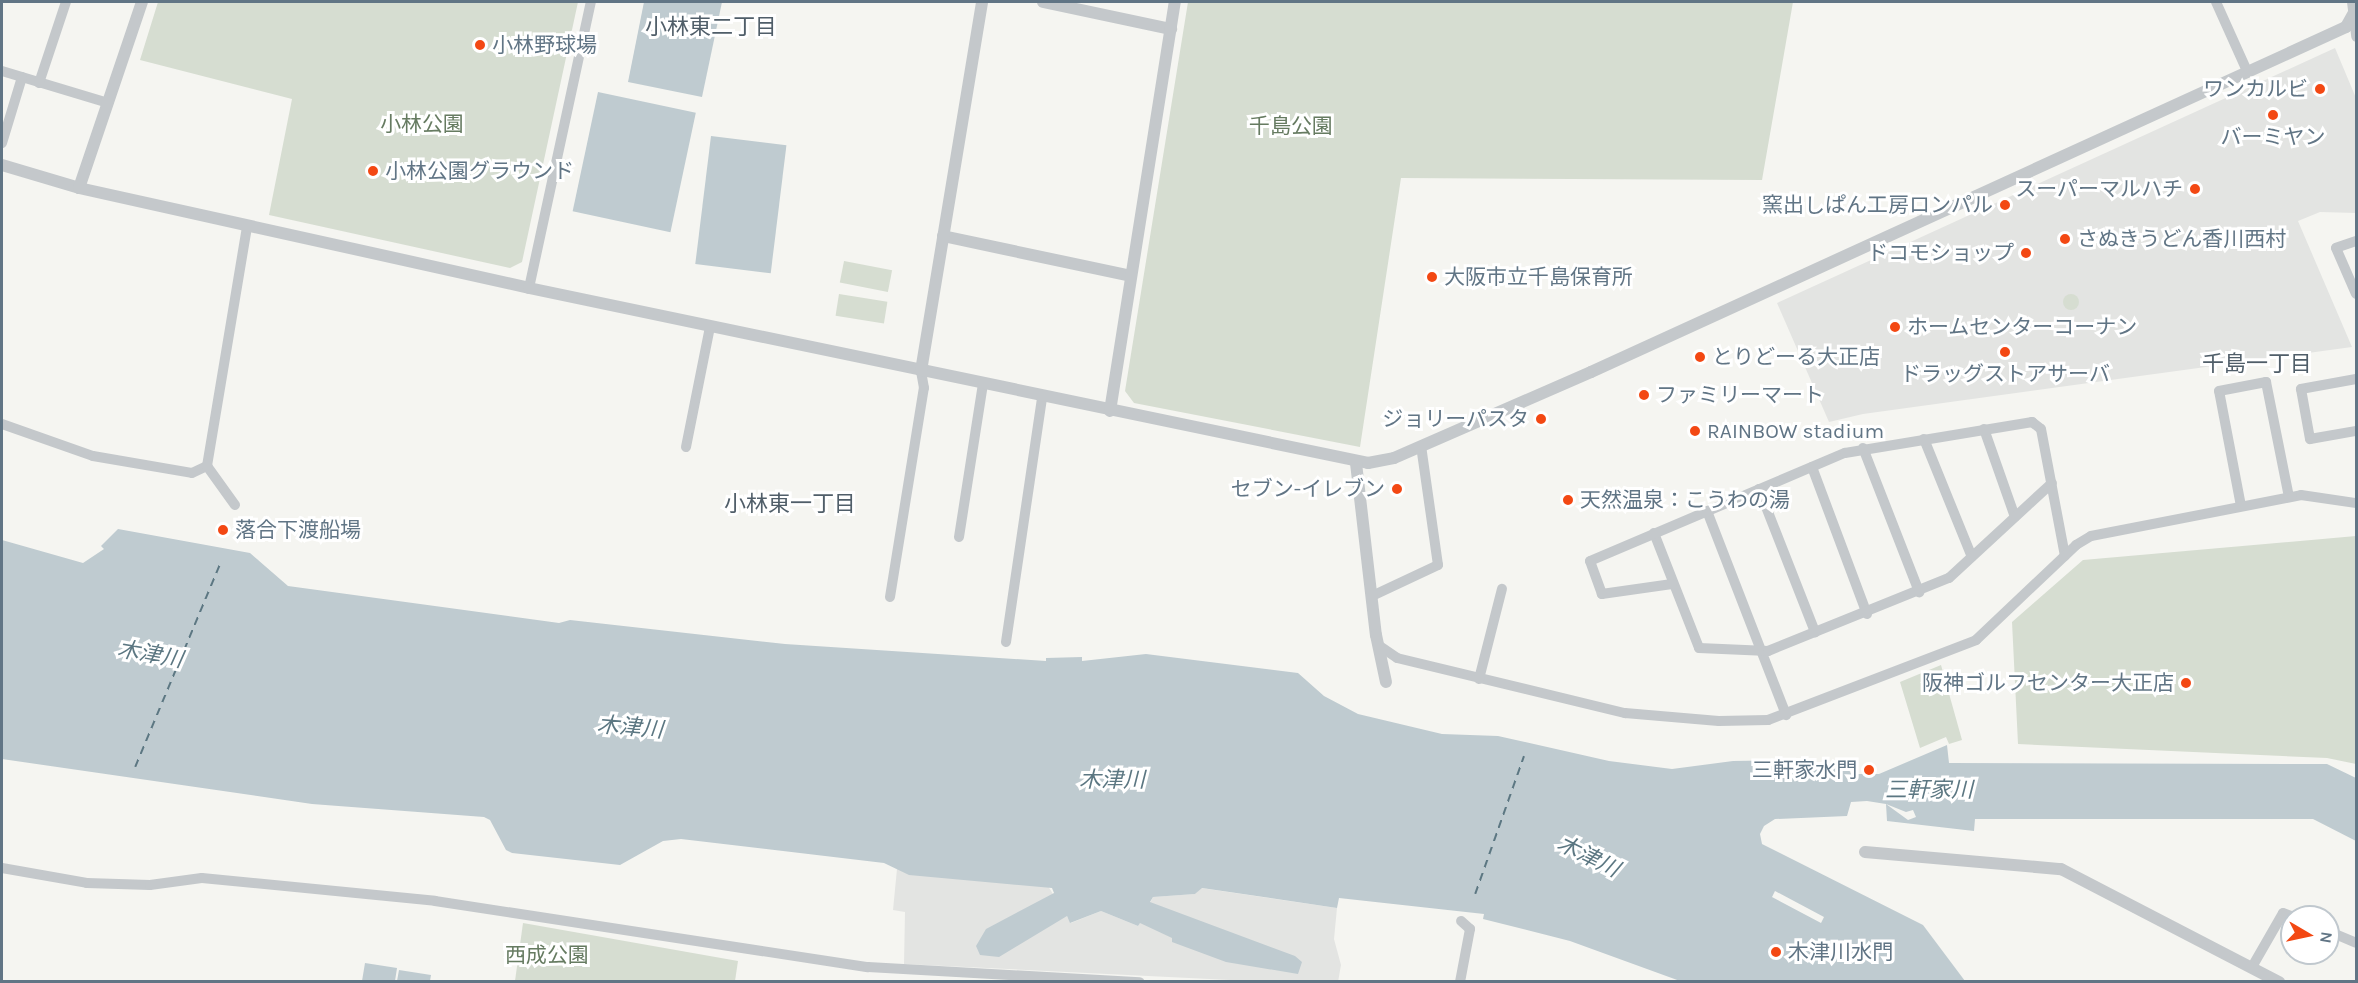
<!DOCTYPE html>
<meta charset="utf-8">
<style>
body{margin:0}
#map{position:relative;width:2358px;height:983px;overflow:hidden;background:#f5f5f1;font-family:Karla,"Noto Sans JP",sans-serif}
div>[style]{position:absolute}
.built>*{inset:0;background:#e3e4e2}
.green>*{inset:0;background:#d6ddd1;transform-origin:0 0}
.round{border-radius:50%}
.water>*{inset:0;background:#bfcbd0;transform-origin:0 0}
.pier>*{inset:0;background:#f5f5f1}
.ferry>*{height:1.5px;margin-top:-0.75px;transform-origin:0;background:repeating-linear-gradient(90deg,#5c7782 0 8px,transparent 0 14px)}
.minor>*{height:10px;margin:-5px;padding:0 5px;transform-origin:5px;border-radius:5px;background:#c4c8cb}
.tertiary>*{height:12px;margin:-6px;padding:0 6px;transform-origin:6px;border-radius:6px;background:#c4c8cb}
.dots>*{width:16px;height:16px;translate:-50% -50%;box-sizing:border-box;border:3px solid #fff;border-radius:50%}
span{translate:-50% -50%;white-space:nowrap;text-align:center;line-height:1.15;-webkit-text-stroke:6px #fff;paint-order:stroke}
.poi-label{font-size:21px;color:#617585}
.left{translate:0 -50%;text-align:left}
.right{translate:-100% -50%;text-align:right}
.park-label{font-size:21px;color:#667b61}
.neighbourhood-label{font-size:22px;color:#505e69}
.water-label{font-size:22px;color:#5c7782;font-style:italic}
.frame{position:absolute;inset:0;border:3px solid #617585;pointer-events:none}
.north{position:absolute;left:2280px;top:905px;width:60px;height:60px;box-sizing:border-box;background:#fff;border:2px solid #c0c8ce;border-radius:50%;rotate:99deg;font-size:16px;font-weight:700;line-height:24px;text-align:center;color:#617585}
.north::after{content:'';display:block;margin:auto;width:21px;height:27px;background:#f34813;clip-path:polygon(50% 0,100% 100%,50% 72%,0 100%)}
</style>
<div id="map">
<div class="built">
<i style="clip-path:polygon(2335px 48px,2356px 98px,2356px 213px,2320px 212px,2298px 221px,2352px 347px,1863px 414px,1829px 422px,1777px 303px)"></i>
<i style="clip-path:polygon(897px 869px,1048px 886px,1071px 923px,1101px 911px,1138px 926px,1153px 897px,1195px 894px,1201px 888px,1337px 908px,1334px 939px,1341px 965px,1338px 982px,1250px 981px,904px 964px,905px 912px,893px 910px)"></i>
</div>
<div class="green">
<i style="clip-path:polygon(158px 2px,578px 2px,522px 262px,510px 268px,269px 215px,292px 99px,140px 60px)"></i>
<i style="clip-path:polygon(1188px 2px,1793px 2px,1762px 180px,1401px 178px,1360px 447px,1134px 403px,1125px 391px)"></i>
<i style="left:844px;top:261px;width:49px;height:22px;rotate:11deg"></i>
<i class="round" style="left:2063px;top:294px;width:16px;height:16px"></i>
<i style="left:839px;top:294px;width:49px;height:22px;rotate:9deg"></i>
<i style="clip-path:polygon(2356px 536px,2356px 764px,2327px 758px,2018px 744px,2012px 622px,2083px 560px)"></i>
<i style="clip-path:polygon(1941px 665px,1962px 740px,1949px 744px,1946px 737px,1920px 748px,1900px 682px)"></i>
<i style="clip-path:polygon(523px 923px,738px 961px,735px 981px,515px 981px)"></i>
</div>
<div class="water">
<i style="clip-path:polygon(644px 2px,722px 2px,702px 97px,628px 82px)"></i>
<i style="left:598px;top:92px;width:100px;height:122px;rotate:12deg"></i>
<i style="left:711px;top:136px;width:76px;height:129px;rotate:7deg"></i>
<i style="clip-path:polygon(evenodd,118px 529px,250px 553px,288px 586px,559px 623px,570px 620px,785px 644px,1046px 661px,1046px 658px,1082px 657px,1082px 661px,1146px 654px,1298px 673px,1324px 696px,1358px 714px,1442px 734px,1498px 736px,1609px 761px,1672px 769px,1733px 761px,1788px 760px,1805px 765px,1845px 761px,1851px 774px,1879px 774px,1947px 745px,1949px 763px,2327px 764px,2356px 778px,2356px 841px,2313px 819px,1975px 819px,1974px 831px,1887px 821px,1886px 804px,1867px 801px,1851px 802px,1847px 816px,1775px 819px,1764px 826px,1760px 834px,1762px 844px,1923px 925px,1965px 981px,1680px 981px,1570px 941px,1483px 919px,1484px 914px,1339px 898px,1337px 908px,1202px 888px,1195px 894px,1153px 897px,1150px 902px,1295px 956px,1302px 962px,1298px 974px,1226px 962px,1172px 942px,1172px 938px,1140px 923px,1138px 926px,1101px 911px,1070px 923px,1067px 916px,999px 957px,980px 955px,976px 946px,986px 929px,1054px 893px,1052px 888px,909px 875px,884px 863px,681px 839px,663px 841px,620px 865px,512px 853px,506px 850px,490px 820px,484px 817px,312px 804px,2px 759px,2px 540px,83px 563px,104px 549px,101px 546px,118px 529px,1775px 891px,1824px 917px,1821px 923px,1772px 897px,1775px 891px)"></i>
<i style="clip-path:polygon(365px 963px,397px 968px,395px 981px,362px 981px)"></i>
<i style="clip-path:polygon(399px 970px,431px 975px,430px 981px,397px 981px)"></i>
</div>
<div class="pier">
<i style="clip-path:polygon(1886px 804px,1906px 812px,1913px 810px,1916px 817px,1908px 820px)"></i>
</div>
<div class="ferry">
<i style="left:135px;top:767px;width:223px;rotate:-67.3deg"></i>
<i style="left:1475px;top:894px;width:146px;rotate:-70.5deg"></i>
</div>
<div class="minor">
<i style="left:2216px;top:2px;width:76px;rotate:65.8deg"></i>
<i style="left:2352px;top:2px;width:35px;rotate:83deg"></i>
<i style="left:2px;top:71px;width:111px;rotate:16.8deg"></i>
<i style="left:39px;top:83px;width:85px;rotate:-71.6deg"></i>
<i style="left:2px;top:143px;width:69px;rotate:-73.1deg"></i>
<i style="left:2356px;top:241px;width:21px;rotate:161deg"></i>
<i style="left:2336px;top:248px;width:50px;rotate:66.5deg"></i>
<i style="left:529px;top:288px;width:293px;rotate:-77.8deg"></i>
<i style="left:2356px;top:379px;width:56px;rotate:169.7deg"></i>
<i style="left:2301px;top:389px;width:51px;rotate:79.8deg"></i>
<i style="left:2310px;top:439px;width:47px;rotate:-9.9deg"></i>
<i style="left:2px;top:424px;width:96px;rotate:19.4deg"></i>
<i style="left:93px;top:456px;width:100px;rotate:9.7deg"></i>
<i style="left:192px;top:473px;width:17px;rotate:-25deg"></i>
<i style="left:1984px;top:429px;width:93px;rotate:70.6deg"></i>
<i style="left:1924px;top:439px;width:127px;rotate:67.9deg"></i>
<i style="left:686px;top:447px;width:122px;rotate:-78.7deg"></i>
<i style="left:1863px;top:448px;width:155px;rotate:68.7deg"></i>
<i style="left:1812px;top:467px;width:157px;rotate:69.5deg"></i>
<i style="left:1759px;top:489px;width:154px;rotate:68.6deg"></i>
<i style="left:235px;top:505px;width:48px;rotate:-125.7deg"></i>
<i style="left:207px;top:466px;width:243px;rotate:-80.5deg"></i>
<i style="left:2241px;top:506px;width:117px;rotate:-100.8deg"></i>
<i style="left:2219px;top:391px;width:48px;rotate:-10.8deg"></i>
<i style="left:2266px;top:382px;width:117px;rotate:78.7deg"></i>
<i style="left:1707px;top:511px;width:219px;rotate:68.8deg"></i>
<i style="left:1654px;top:533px;width:123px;rotate:68.6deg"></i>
<i style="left:1699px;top:648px;width:69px;rotate:2.5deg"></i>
<i style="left:1768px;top:651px;width:195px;rotate:-22deg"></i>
<i style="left:1949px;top:578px;width:140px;rotate:-42.7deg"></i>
<i style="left:959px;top:537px;width:155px;rotate:-81.1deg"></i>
<i style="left:1672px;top:584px;width:71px;rotate:171.9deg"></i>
<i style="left:1602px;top:594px;width:35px;rotate:-110deg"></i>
<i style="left:1590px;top:561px;width:277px;rotate:-23deg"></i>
<i style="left:1845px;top:453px;width:190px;rotate:-9.4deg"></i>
<i style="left:2032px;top:422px;width:11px;rotate:38deg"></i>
<i style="left:2041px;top:429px;width:129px;rotate:79.3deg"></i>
<i style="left:1372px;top:596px;width:73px;rotate:-25.2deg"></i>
<i style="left:1438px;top:565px;width:120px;rotate:-98.1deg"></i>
<i style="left:890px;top:597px;width:212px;rotate:-80.8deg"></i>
<i style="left:924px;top:388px;width:17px;rotate:-100deg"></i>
<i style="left:1006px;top:642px;width:248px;rotate:-81.6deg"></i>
<i style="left:1378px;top:645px;width:23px;rotate:34deg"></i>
<i style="left:1397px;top:658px;width:235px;rotate:13.6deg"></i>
<i style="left:1625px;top:713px;width:94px;rotate:4.9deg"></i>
<i style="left:1719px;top:721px;width:49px;rotate:-1.2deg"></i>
<i style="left:1768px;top:720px;width:223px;rotate:-21deg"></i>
<i style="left:1976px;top:640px;width:138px;rotate:-43.5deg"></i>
<i style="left:2076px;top:545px;width:17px;rotate:-31deg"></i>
<i style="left:2091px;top:536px;width:214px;rotate:-11deg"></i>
<i style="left:2301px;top:495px;width:56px;rotate:8.3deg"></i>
<i style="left:1479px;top:679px;width:93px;rotate:-75.7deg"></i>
<i style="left:2px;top:868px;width:86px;rotate:10deg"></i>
<i style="left:87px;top:883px;width:63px;rotate:1.8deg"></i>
<i style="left:150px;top:885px;width:52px;rotate:-7.7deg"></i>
<i style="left:202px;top:878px;width:234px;rotate:5.6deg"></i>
<i style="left:435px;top:901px;width:438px;rotate:8.7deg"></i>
<i style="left:868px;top:967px;width:272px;rotate:3.2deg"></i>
<i style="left:2328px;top:931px;width:30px;rotate:23deg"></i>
<i style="left:2252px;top:967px;width:62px;rotate:-60.1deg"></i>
<i style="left:2283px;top:913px;width:12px;rotate:20deg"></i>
<i style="left:1460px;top:982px;width:54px;rotate:-79.3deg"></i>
<i style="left:1470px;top:929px;width:12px;rotate:-138deg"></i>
</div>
<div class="tertiary">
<i style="left:1043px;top:2px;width:131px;rotate:11.9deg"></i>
<i style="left:2px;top:165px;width:80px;rotate:16.6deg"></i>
<i style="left:79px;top:188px;width:461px;rotate:12.5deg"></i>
<i style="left:529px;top:288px;width:857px;rotate:11.78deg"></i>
<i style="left:1368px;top:463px;width:26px;rotate:-11deg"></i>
<i style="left:1394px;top:458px;width:215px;rotate:-23.6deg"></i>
<i style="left:1591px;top:372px;width:830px;rotate:-24.56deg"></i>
<i style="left:2346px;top:27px;width:21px;rotate:-61deg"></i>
<i style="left:79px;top:188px;width:196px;rotate:-71.3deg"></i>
<i style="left:943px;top:236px;width:192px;rotate:12deg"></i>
<i style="left:921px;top:371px;width:374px;rotate:-80.6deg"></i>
<i style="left:1110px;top:411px;width:414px;rotate:-81deg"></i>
<i style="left:1356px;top:463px;width:173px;rotate:83.4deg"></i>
<i style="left:1376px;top:635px;width:48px;rotate:78deg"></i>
<i style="left:1865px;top:852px;width:197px;rotate:5deg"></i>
<i style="left:2061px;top:869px;width:246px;rotate:27.4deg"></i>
</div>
<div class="dots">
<i style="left:480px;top:45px;background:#f34813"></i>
<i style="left:2320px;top:89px;background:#f34813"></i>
<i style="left:2273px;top:115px;background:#f34813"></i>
<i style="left:373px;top:171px;background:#f34813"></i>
<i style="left:2195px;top:189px;background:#f34813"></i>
<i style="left:2005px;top:205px;background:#f34813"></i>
<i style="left:2065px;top:239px;background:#f34813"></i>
<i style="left:2026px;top:253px;background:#f34813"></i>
<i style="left:1432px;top:277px;background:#f34813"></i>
<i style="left:1895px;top:327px;background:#f34813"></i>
<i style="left:2005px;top:352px;background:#f34813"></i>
<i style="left:1700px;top:357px;background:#f34813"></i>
<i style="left:1644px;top:395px;background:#f34813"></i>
<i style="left:1541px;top:419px;background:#f34813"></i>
<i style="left:1695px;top:431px;background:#f34813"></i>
<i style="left:1397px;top:489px;background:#f34813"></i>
<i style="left:1568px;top:500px;background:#f34813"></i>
<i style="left:223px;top:530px;background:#f34813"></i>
<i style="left:2186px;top:683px;background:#f34813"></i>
<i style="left:1869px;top:770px;background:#f34813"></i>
<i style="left:1776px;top:952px;background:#f34813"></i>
</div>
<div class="poi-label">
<span class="left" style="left:492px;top:45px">小林野球場</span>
<span class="right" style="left:2308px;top:89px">ワンカルビ</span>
<span style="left:2273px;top:137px">バーミヤン</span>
<span class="left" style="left:385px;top:171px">小林公園グラウンド</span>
<span class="right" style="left:2183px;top:189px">スーパーマルハチ</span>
<span class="right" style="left:1993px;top:205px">窯出しぱん工房ロンパル</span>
<span class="left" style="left:2077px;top:239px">さぬきうどん香川西村</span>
<span class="right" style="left:2014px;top:253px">ドコモショップ</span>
<span class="left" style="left:1444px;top:277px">大阪市立千島保育所</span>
<span class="left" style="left:1907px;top:327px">ホームセンターコーナン</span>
<span class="left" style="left:1712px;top:357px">とりどーる大正店</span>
<span style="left:2005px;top:374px">ドラッグストアサーバ</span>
<span class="left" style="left:1656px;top:395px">ファミリーマート</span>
<span class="right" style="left:1529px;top:419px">ジョリーパスタ</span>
<span class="left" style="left:1707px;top:431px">RAINBOW stadium</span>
<span class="right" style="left:1385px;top:489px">セブン-イレブン</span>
<span class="left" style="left:1580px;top:500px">天然温泉：こうわの湯</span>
<span class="left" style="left:235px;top:530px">落合下渡船場</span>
<span class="right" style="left:2174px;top:683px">阪神ゴルフセンター大正店</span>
<span class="right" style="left:1857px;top:770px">三軒家水門</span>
<span class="left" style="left:1788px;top:952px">木津川水門</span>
</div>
<div class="park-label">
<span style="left:422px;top:124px">小林公園</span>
<span style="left:1291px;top:126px">千島公園</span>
<span style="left:547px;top:955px">西成公園</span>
</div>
<div class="neighbourhood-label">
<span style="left:711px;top:28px">小林東二丁目</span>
<span style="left:2257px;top:365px">千島一丁目</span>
<span style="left:790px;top:505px">小林東一丁目</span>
</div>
<div class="water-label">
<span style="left:150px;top:655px;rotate:10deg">木津川</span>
<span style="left:630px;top:728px;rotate:5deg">木津川</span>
<span style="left:1112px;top:781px">木津川</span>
<span style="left:1929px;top:791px">三軒家川</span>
<span style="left:1588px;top:857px;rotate:26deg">木津川</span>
</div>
<div class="frame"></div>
<div class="north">N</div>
</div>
